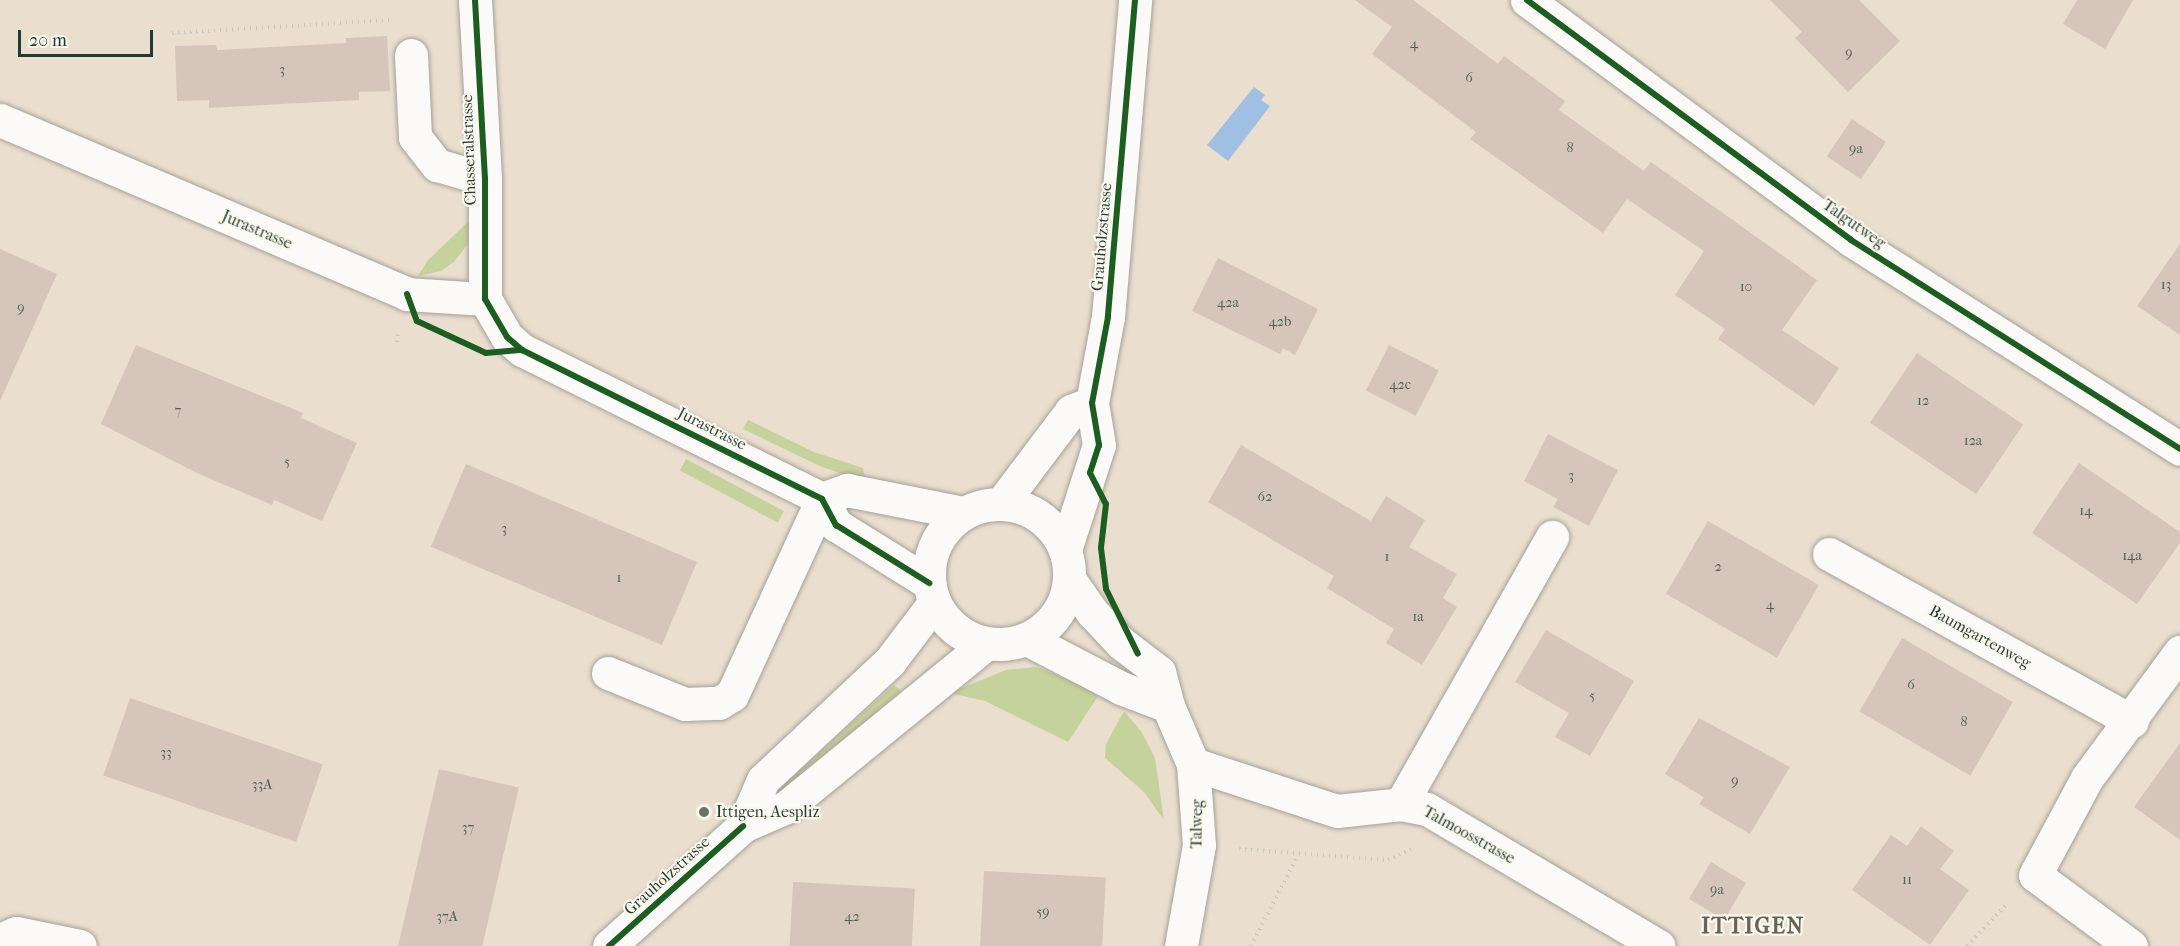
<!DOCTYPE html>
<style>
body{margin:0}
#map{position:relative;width:2180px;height:946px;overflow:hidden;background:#eadecf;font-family:"IM FELL French Canon",serif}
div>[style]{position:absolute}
.green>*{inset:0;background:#c6d29b;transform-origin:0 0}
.water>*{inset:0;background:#9fbfe3}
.building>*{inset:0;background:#d6c5bb;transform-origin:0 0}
.path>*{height:4px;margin-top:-2px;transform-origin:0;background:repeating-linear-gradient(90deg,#cacac6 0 1.5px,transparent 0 6px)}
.roads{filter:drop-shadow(0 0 2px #a5a298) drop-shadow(0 0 2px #a5a298)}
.minor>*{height:33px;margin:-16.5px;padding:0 16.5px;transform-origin:16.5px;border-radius:16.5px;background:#fcfaf8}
.minor>.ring{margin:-16.5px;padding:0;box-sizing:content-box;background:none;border:33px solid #fcfaf8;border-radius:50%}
.cycleway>*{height:6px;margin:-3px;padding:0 3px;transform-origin:3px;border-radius:3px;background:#1b5e20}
.dots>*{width:16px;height:16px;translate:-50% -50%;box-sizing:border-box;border:3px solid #fbf7ec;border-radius:50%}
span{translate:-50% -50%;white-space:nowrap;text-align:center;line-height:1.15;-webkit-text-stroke:4.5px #fbf7ec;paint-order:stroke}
.number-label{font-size:14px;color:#4f6057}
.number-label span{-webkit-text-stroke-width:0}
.street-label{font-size:16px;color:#1f3d34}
.poi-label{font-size:16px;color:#1f3d34}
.left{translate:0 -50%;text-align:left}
.district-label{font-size:22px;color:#696357;font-weight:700;letter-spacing:1.5px}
.scale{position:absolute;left:18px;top:30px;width:135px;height:27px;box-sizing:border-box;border:3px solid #1f3d34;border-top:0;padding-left:8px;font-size:18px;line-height:21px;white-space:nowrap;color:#1f3d34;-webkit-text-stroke:4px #fbf7ec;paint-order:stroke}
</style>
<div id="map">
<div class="green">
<i style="clip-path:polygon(467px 223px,472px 224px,467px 245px,454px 262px,441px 271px,418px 276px,428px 260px)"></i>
<i style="clip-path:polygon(748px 420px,814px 452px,863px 468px,866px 482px,822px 467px,743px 429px)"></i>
<i style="left:686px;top:459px;width:111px;height:13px;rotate:28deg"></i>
<i style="clip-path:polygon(1037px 667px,1100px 693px,1068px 742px,985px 701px,950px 693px,1006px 670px)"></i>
<i style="clip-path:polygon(894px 685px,901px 691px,778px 798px,773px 794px)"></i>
<i style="clip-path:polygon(1124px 711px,1141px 731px,1155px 758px,1164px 820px,1143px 791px,1105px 758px,1106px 744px)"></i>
</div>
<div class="water">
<i style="clip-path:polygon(1254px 87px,1265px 95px,1261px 100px,1270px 106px,1228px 161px,1207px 145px)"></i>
</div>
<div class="building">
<i style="clip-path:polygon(1355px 0,1413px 0,1498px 64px,1504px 56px,1565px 101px,1559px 110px,1644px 171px,1651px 162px,1817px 280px,1782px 330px,1839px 368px,1814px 406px,1718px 339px,1725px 329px,1675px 295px,1704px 251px,1627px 199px,1603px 233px,1470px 139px,1476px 132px,1372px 54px,1392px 27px)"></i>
<i style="clip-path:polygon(1770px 0,1859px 0,1900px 41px,1848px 92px,1795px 38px,1802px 32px)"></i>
<i style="clip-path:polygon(2077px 0,2133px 0,2105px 49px,2063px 24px)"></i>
<i style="clip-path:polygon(387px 36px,390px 91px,359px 92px,359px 100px,209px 108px,209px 100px,177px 101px,175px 46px,216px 45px,217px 50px,346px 43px,346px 38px)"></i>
<i style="left:1852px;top:119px;width:41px;height:45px;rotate:34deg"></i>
<i style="clip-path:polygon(2180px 244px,2180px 335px,2137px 306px)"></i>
<i style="clip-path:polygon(0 249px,57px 274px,0 401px)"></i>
<i style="clip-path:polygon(1218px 258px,1318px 309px,1295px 355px,1283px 348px,1280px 354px,1192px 311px)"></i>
<i style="clip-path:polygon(136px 345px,303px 413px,301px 418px,357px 443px,322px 521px,274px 500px,272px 505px,197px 473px,101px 424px)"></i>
<i style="left:1389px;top:345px;width:56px;height:51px;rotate:27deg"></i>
<i style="left:1917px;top:353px;width:128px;height:84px;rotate:34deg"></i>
<i style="clip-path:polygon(1548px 434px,1618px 470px,1589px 526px,1553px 507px,1558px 499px,1524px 481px)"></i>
<i style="clip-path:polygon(1241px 445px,1371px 521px,1386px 496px,1425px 520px,1409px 547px,1457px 574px,1443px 598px,1457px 607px,1422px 665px,1386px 643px,1394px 629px,1327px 588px,1334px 576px,1208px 502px)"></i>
<i style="clip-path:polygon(2079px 463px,2180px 532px,2180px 543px,2137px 604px,2032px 533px)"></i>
<i style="left:466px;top:464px;width:251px;height:90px;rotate:23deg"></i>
<i style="left:1708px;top:521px;width:128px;height:84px;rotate:30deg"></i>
<i style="clip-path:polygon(1546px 630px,1634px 681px,1590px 756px,1555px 737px,1569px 713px,1515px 682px)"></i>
<i style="left:1902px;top:638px;width:128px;height:85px;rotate:30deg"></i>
<i style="left:130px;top:698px;width:204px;height:82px;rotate:19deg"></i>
<i style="clip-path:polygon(1699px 718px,1790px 767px,1750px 834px,1699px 804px,1704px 797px,1665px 774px)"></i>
<i style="clip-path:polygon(2180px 743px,2180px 840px,2134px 807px)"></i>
<i style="left:439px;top:769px;width:82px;height:182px;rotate:13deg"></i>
<i style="clip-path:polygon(1921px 826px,1954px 851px,1940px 869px,1969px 890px,1930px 945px,1852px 890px,1891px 835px,1907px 846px)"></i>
<i style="left:1711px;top:862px;width:41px;height:43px;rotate:31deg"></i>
<i style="left:984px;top:871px;width:122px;height:75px;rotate:3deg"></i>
<i style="left:793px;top:882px;width:122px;height:64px;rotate:3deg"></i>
</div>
<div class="path">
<i style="left:172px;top:33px;width:218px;rotate:-3.4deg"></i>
<i style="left:397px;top:342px;width:10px;rotate:-79deg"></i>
<i style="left:1239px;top:849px;width:149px;rotate:4.2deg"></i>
<i style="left:1388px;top:860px;width:29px;rotate:-25deg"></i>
<i style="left:1251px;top:946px;width:102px;rotate:-62.7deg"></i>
<i style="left:1967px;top:946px;width:58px;rotate:-46.4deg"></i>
</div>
<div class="roads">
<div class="minor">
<i style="left:475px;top:0;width:179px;rotate:86.8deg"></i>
<i style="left:485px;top:179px;width:120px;rotate:90deg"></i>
<i style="left:485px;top:299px;width:44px;rotate:59.9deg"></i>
<i style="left:507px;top:337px;width:20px;rotate:41deg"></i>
<i style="left:522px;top:350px;width:335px;rotate:26.4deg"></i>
<i style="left:822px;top:499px;width:30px;rotate:62deg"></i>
<i style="left:836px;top:525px;width:110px;rotate:31.9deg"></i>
<i style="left:1527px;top:0;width:403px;rotate:36.5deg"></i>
<i style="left:1851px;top:240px;width:390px;rotate:32.4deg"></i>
<i style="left:411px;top:55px;width:82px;rotate:87.2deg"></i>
<i style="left:415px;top:137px;width:36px;rotate:52deg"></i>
<i style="left:437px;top:165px;width:50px;rotate:16.3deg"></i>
<i style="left:0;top:120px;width:443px;rotate:23.1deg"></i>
<i style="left:407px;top:294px;width:78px;rotate:3.7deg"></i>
<i style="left:822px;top:499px;width:27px;rotate:-20deg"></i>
<i style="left:847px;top:490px;width:118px;rotate:11.2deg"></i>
<i class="ring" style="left:929px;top:504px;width:107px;height:107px"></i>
<i style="left:1001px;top:504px;width:116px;rotate:-53deg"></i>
<i style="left:1071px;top:411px;width:22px;rotate:-21deg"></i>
<i style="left:1065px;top:550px;width:110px;rotate:-72.1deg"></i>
<i style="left:1099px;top:445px;width:43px;rotate:-99.5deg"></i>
<i style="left:1092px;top:403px;width:87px;rotate:-79.5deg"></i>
<i style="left:1108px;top:317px;width:318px;rotate:-85.1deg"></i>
<i style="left:1829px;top:554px;width:346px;rotate:28.9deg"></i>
<i style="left:1069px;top:579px;width:39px;rotate:55deg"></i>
<i style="left:1091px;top:611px;width:44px;rotate:46.8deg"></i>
<i style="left:1121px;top:643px;width:48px;rotate:37.3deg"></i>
<i style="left:1159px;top:672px;width:35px;rotate:75deg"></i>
<i style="left:1168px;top:706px;width:63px;rotate:66.7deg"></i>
<i style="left:1193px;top:764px;width:81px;rotate:85.8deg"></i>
<i style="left:1199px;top:845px;width:103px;rotate:100.1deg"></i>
<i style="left:1027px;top:639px;width:106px;rotate:27.5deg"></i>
<i style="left:1121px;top:688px;width:50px;rotate:21deg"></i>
<i style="left:608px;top:673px;width:83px;rotate:21.9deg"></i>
<i style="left:685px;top:704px;width:34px;rotate:-2deg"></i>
<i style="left:719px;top:703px;width:15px;rotate:-32deg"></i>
<i style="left:732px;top:695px;width:216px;rotate:-65.3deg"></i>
<i style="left:1193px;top:764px;width:151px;rotate:18.1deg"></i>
<i style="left:1337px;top:811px;width:64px;rotate:-6.2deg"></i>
<i style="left:1401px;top:804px;width:26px;rotate:11deg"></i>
<i style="left:1427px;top:809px;width:269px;rotate:30.6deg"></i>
<i style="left:1401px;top:804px;width:307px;rotate:-60.5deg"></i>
<i style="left:743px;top:826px;width:50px;rotate:-66.5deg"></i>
<i style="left:763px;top:780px;width:174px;rotate:-43.1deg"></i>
<i style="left:890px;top:661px;width:73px;rotate:-52.8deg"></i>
<i style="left:0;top:940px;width:17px;rotate:-24deg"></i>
<i style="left:16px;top:933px;width:65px;rotate:11.5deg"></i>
<i style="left:609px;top:946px;width:180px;rotate:-41.8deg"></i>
<i style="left:743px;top:826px;width:47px;rotate:-23.8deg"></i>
<i style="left:786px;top:807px;width:258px;rotate:-39.2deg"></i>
<i style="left:2131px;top:946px;width:119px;rotate:-143.5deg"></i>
<i style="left:2035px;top:875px;width:110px;rotate:-61.8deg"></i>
<i style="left:2087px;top:778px;width:157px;rotate:-53.6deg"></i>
</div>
</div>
<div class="cycleway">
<i style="left:475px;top:0;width:179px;rotate:86.8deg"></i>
<i style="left:485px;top:179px;width:120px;rotate:90deg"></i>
<i style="left:485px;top:299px;width:44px;rotate:59.9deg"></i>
<i style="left:507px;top:337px;width:20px;rotate:41deg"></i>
<i style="left:522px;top:350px;width:335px;rotate:26.4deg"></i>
<i style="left:822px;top:499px;width:30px;rotate:62deg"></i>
<i style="left:836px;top:525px;width:110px;rotate:31.9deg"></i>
<i style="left:1135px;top:0;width:318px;rotate:94.9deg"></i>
<i style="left:1108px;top:317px;width:87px;rotate:100.5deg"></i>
<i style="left:1092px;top:403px;width:43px;rotate:80.5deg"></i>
<i style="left:1099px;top:445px;width:29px;rotate:108deg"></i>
<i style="left:1090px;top:473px;width:35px;rotate:63deg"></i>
<i style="left:1106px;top:504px;width:44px;rotate:96.5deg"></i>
<i style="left:1101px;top:548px;width:41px;rotate:83deg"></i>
<i style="left:1106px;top:589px;width:72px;rotate:63.8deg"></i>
<i style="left:1527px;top:0;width:403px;rotate:36.5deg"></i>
<i style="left:1851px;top:240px;width:390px;rotate:32.4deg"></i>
<i style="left:407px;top:294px;width:29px;rotate:70deg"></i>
<i style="left:417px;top:321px;width:76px;rotate:24.9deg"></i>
<i style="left:486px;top:353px;width:36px;rotate:-5deg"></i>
<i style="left:609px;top:946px;width:180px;rotate:-41.8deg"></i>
</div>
<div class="dots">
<i style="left:704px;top:812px;background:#66756a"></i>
</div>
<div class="number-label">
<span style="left:1414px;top:44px">4</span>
<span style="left:1849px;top:53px">9</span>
<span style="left:282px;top:70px">3</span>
<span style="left:1469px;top:78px">6</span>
<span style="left:1570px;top:148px">8</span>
<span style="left:1856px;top:149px">9a</span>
<span style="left:2166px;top:285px">13</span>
<span style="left:1746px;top:287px">10</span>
<span style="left:1228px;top:303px">42a</span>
<span style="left:21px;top:308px">9</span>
<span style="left:1280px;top:322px">42b</span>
<span style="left:1400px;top:385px">42c</span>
<span style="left:1923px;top:401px">12</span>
<span style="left:178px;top:411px">7</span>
<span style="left:1973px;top:441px">12a</span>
<span style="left:287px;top:462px">5</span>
<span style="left:1571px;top:476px">3</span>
<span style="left:1265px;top:497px">62</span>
<span style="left:2086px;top:511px">14</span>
<span style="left:504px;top:529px">3</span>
<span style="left:2132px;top:556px">14a</span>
<span style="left:1387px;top:557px">1</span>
<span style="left:1718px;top:567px">2</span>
<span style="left:619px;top:578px">1</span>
<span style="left:1770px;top:605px">4</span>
<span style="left:1418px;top:617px">1a</span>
<span style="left:1911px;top:685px">6</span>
<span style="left:1592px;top:696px">5</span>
<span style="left:1964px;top:722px">8</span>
<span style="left:166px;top:753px">33</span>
<span style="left:1735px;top:781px">9</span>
<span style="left:262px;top:785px">33A</span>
<span style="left:468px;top:828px">37</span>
<span style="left:1907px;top:880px">11</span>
<span style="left:1717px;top:890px">9a</span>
<span style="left:1043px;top:912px">59</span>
<span style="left:447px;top:917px">37A</span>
<span style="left:852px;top:917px">42</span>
</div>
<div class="street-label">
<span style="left:469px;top:150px;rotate:-92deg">Chasseralstrasse</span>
<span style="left:1854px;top:224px;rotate:35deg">Talgutweg</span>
<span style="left:257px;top:230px;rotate:23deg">Jurastrasse</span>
<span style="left:1102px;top:237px;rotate:-85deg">Grauholzstrasse</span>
<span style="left:712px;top:429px;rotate:27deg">Jurastrasse</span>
<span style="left:1980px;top:637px;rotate:29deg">Baumgartenweg</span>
<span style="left:1197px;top:824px;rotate:-89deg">Talweg</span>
<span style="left:1469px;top:835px;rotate:29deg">Talmoosstrasse</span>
<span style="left:667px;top:876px;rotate:-42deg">Grauholzstrasse</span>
</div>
<div class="poi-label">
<span class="left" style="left:716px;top:812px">Ittigen, Aespliz</span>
</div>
<div class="district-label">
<span style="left:1753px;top:927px">ITTIGEN</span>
</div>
<div class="scale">20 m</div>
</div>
